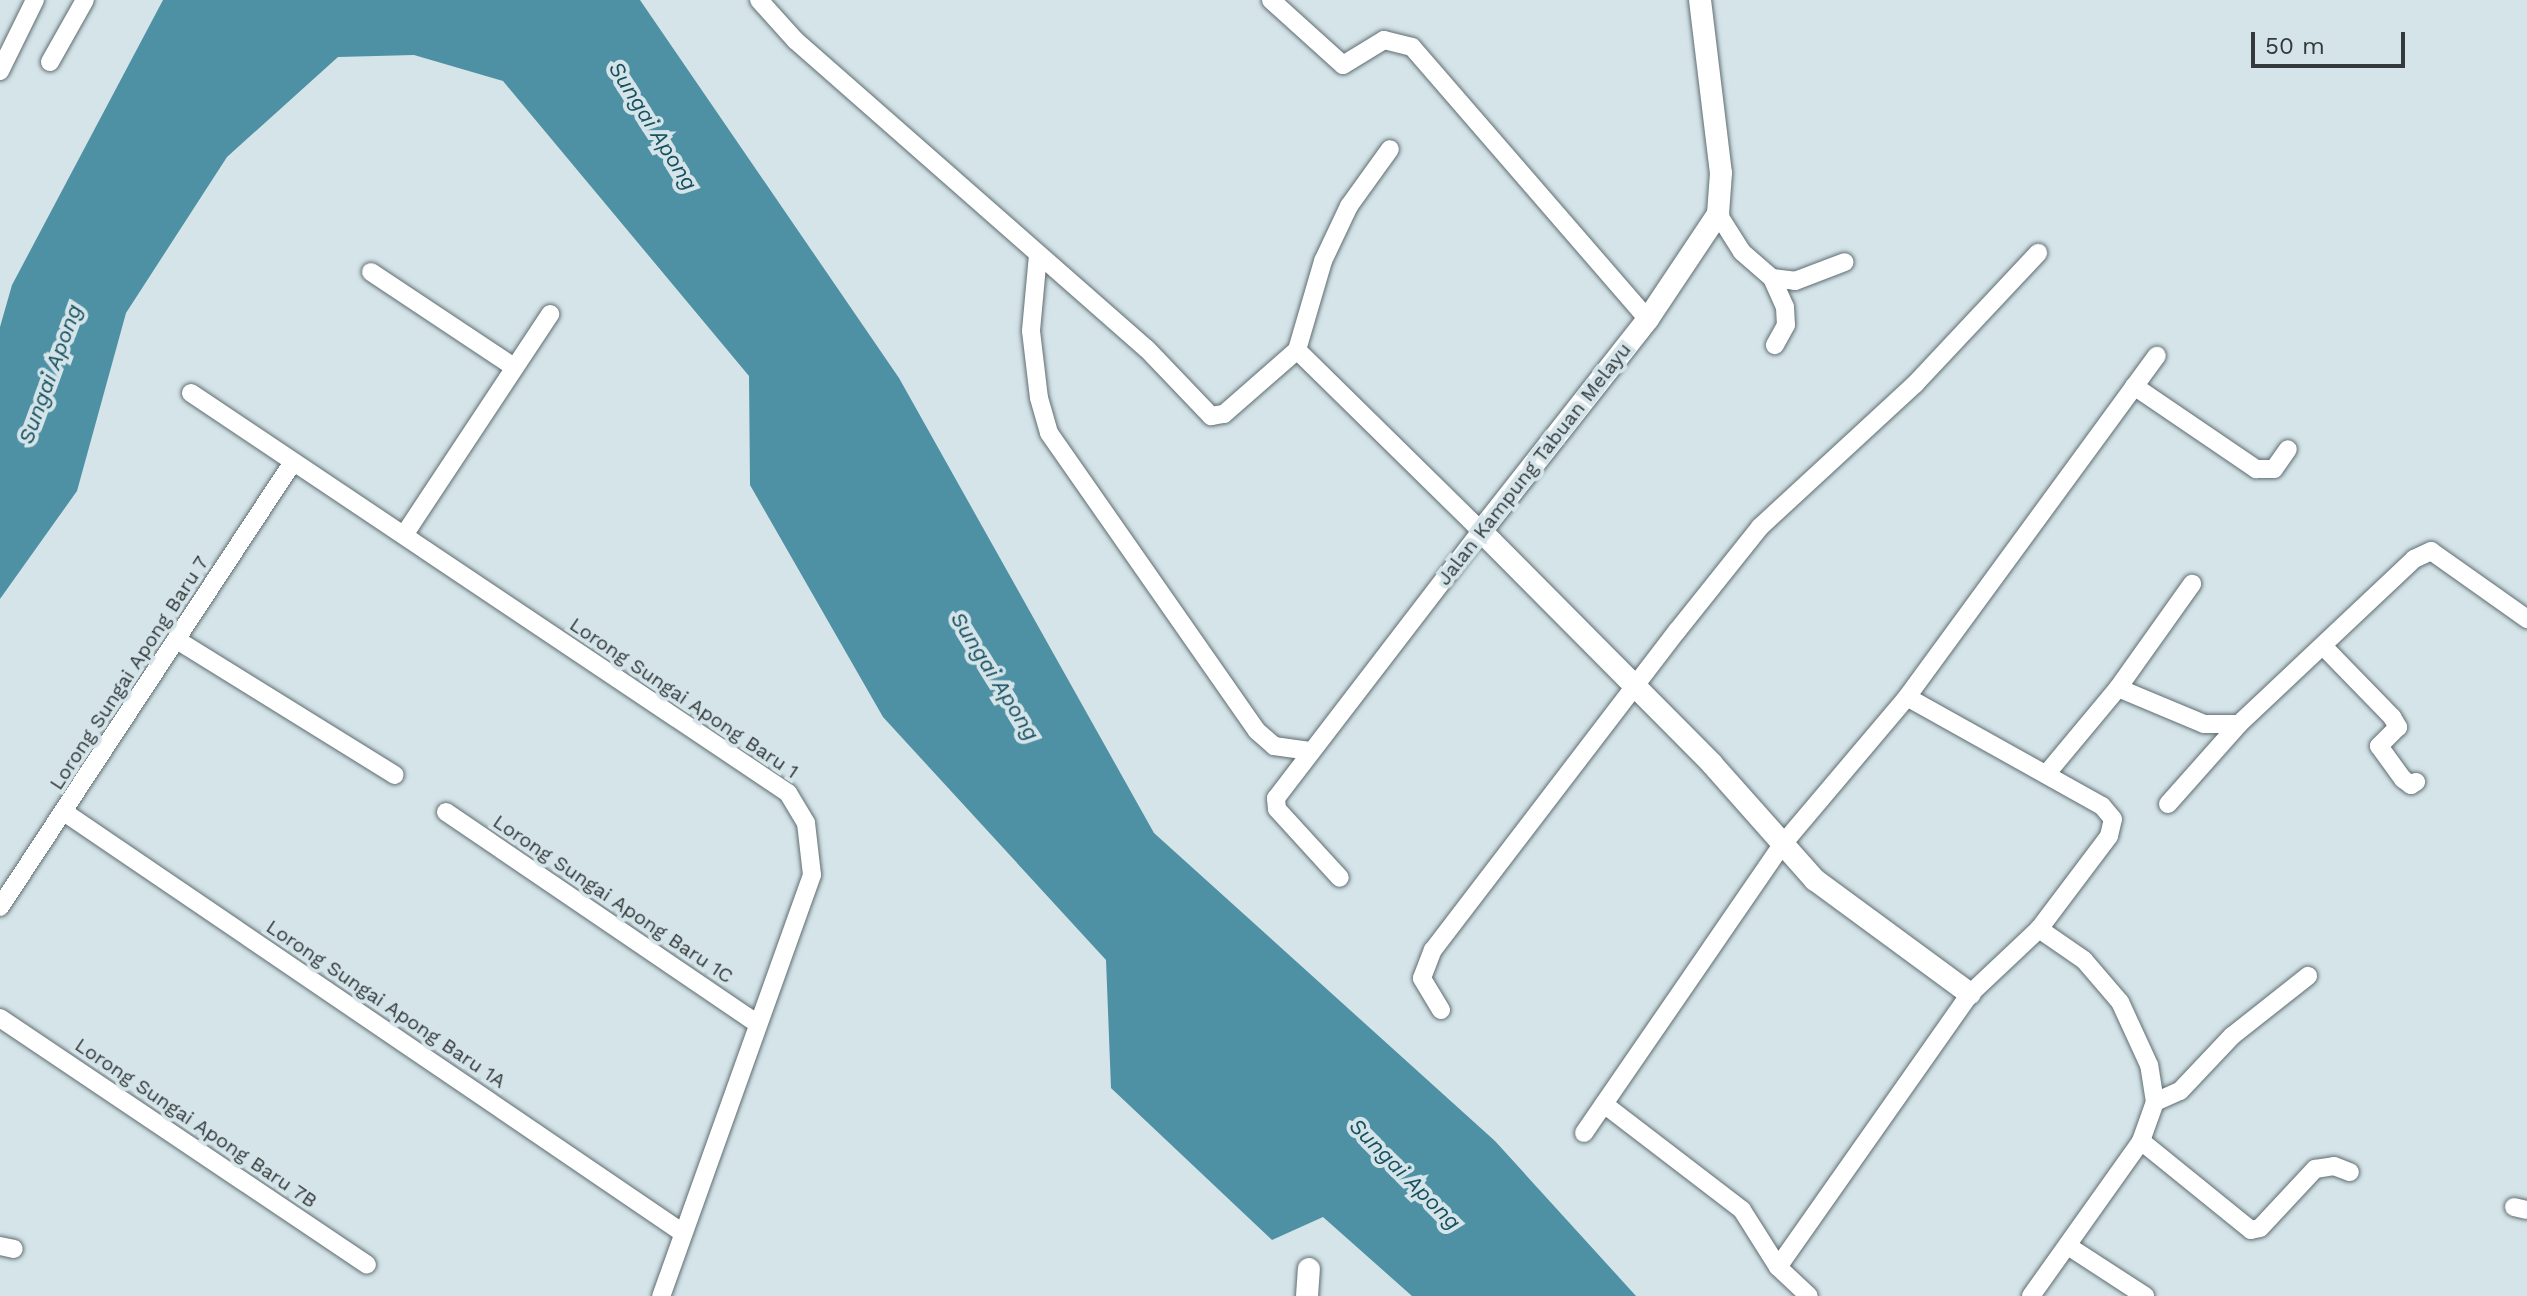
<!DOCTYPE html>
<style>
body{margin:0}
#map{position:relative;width:2527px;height:1296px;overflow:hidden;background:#d4e4e9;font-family:"Work Sans",sans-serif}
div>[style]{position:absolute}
.water>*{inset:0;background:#4e91a4}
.roads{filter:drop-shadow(0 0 2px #5f6d71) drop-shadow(0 0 2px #5f6d71)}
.minor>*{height:18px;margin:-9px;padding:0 9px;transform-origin:9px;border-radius:9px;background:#fff}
.tertiary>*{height:22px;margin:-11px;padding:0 11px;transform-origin:11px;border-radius:11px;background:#fff}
span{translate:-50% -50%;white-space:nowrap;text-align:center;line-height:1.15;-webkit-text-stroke:8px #d4e4e9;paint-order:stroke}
.street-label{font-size:20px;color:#343a3c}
.water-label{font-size:22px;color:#164f5e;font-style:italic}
.scale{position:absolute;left:2251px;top:32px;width:154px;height:36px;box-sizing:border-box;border:4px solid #343a3c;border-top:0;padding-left:10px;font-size:24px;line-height:28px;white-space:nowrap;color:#343a3c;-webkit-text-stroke:6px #d4e4e9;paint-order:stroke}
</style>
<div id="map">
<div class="water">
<i style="clip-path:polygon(163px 0,640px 0,899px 378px,1154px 833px,1495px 1141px,1636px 1296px,1412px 1296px,1323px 1217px,1272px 1240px,1111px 1088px,1106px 960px,883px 717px,750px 485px,749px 376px,503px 81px,414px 55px,338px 57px,227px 157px,126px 313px,77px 491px,0 599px,0 327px,12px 285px)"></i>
</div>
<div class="roads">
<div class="minor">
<i style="left:759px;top:0;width:54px;rotate:48deg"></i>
<i style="left:795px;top:40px;width:468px;rotate:41.3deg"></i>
<i style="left:1147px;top:349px;width:93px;rotate:46.3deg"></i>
<i style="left:1211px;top:416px;width:13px;rotate:-9deg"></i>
<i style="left:1224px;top:414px;width:97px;rotate:-41.2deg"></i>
<i style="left:1297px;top:350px;width:93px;rotate:-73.7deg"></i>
<i style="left:1323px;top:261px;width:61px;rotate:-64.7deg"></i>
<i style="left:1349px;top:206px;width:70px;rotate:-54.3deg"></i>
<i style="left:1271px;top:0;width:97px;rotate:42.1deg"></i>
<i style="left:1343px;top:65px;width:48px;rotate:-31.4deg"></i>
<i style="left:1384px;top:40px;width:29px;rotate:14deg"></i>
<i style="left:1412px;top:47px;width:360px;rotate:49.1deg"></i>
<i style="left:50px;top:62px;width:71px;rotate:-60.6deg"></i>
<i style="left:0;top:71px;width:79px;rotate:-63.8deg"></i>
<i style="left:1718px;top:214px;width:45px;rotate:57.7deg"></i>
<i style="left:1742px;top:252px;width:40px;rotate:41deg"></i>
<i style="left:1772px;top:278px;width:23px;rotate:7deg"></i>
<i style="left:1795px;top:281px;width:53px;rotate:-20.8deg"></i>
<i style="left:1038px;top:255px;width:76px;rotate:95.3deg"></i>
<i style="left:1031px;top:331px;width:67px;rotate:83.2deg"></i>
<i style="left:1039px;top:398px;width:36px;rotate:74deg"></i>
<i style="left:1049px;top:433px;width:363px;rotate:55.1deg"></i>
<i style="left:1257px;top:731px;width:23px;rotate:41deg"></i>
<i style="left:1274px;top:746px;width:36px;rotate:8deg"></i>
<i style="left:371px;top:272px;width:172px;rotate:33.6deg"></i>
<i style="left:1772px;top:278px;width:32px;rotate:66deg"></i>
<i style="left:1785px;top:307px;width:18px;rotate:87deg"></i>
<i style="left:1786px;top:325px;width:23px;rotate:119deg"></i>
<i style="left:1297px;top:350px;width:258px;rotate:44.5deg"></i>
<i style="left:1481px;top:531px;width:337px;rotate:127.5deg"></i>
<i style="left:1276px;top:798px;width:11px;rotate:85deg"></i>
<i style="left:1277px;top:809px;width:93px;rotate:47.6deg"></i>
<i style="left:2134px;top:386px;width:148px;rotate:34.2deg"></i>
<i style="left:2256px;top:469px;width:18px"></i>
<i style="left:2274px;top:469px;width:24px;rotate:-55deg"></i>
<i style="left:191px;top:393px;width:719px;rotate:33.82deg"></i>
<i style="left:788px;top:793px;width:35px;rotate:59deg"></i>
<i style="left:806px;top:823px;width:52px;rotate:83.4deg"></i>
<i style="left:812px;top:875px;width:447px;rotate:109.7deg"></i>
<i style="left:404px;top:535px;width:265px;rotate:-56.5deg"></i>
<i style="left:177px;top:640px;width:256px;rotate:31.8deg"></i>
<i style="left:2324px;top:647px;width:98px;rotate:45.8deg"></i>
<i style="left:2392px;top:717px;width:12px;rotate:59deg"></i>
<i style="left:2398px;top:727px;width:27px;rotate:135deg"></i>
<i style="left:2379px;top:746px;width:41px;rotate:54deg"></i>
<i style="left:2403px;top:779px;width:10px;rotate:37deg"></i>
<i style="left:2411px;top:785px;width:6px;rotate:-31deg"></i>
<i style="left:2118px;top:688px;width:93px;rotate:22.7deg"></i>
<i style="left:2204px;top:724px;width:35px"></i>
<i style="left:2048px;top:772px;width:109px;rotate:-50.2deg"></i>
<i style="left:2118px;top:688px;width:128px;rotate:-54.6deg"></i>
<i style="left:2168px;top:804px;width:107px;rotate:-48.4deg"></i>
<i style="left:2239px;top:724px;width:241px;rotate:-43.3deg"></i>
<i style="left:2414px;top:559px;width:19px;rotate:-25deg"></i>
<i style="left:2431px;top:551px;width:118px;rotate:35.3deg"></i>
<i style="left:64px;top:812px;width:749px;rotate:34.22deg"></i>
<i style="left:446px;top:812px;width:374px;rotate:34.2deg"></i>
<i style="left:0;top:907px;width:533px;rotate:-56.64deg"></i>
<i style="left:1441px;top:1010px;width:37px;rotate:-121deg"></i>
<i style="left:1422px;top:978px;width:30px;rotate:-69deg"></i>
<i style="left:1433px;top:950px;width:402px;rotate:-52.6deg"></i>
<i style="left:1677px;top:631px;width:133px;rotate:-51.4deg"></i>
<i style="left:1760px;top:527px;width:211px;rotate:-42.7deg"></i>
<i style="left:1915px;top:384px;width:180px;rotate:-46.8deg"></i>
<i style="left:0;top:1018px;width:442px;rotate:33.9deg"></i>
<i style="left:2155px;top:1102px;width:27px;rotate:-24deg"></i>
<i style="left:2180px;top:1091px;width:76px;rotate:-46.6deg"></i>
<i style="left:2232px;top:1036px;width:97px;rotate:-38.3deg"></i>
<i style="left:1604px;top:1104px;width:174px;rotate:37.5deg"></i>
<i style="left:1742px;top:1210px;width:67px;rotate:57.7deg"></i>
<i style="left:1778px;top:1267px;width:334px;rotate:-54.9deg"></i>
<i style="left:1970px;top:994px;width:95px;rotate:-43.3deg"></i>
<i style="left:2039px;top:929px;width:116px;rotate:-53deg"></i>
<i style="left:2109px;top:836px;width:17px;rotate:-77deg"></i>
<i style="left:2113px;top:819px;width:17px;rotate:-130deg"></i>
<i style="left:2102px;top:806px;width:223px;rotate:-150.8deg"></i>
<i style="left:1584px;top:1133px;width:349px;rotate:-55.5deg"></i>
<i style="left:1782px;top:845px;width:194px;rotate:-49.8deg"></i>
<i style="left:1907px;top:697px;width:423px;rotate:-53.8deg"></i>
<i style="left:2141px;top:1141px;width:141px;rotate:39deg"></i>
<i style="left:2251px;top:1230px;width:9px;rotate:-13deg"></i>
<i style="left:2260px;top:1228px;width:81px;rotate:-47deg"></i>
<i style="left:2315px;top:1169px;width:19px;rotate:-9deg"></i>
<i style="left:2334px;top:1166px;width:17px;rotate:21deg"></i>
<i style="left:2514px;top:1207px;width:13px;rotate:13deg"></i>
<i style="left:0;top:1246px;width:14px;rotate:12deg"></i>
<i style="left:2068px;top:1246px;width:92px;rotate:33deg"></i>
<i style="left:1778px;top:1267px;width:42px;rotate:43.1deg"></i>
<i style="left:2031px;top:1296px;width:190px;rotate:-54.6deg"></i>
<i style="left:2141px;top:1141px;width:41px;rotate:-70.3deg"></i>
<i style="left:2155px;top:1102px;width:37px;rotate:-99deg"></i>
<i style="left:2149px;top:1065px;width:69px;rotate:-114.7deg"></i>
<i style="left:2120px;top:1002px;width:55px;rotate:-130.6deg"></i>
<i style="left:2084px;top:960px;width:55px;rotate:-145.4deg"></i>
</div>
<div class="tertiary">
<i style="left:1700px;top:0;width:174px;rotate:83.1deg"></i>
<i style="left:1721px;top:173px;width:41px;rotate:94.2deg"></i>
<i style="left:1718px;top:214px;width:126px;rotate:123.7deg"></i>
<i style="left:1648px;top:319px;width:270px;rotate:128.2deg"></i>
<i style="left:1481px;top:531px;width:328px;rotate:45.2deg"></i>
<i style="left:1712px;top:764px;width:155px;rotate:48.4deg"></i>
<i style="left:1815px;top:880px;width:192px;rotate:36.3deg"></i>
<i style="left:1307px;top:1296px;width:27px;rotate:-86deg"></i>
</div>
</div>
<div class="street-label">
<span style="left:1534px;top:464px;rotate:-52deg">Jalan Kampung Tabuan Melayu</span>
<span style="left:129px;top:673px;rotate:-57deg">Lorong Sungai Apong Baru 7</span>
<span style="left:684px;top:698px;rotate:34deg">Lorong Sungai Apong Baru 1</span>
<span style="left:613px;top:899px;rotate:34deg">Lorong Sungai Apong Baru 1C</span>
<span style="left:386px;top:1004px;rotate:34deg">Lorong Sungai Apong Baru 1A</span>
<span style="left:196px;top:1123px;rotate:34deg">Lorong Sungai Apong Baru 7B</span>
</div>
<div class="water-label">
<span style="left:653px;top:126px;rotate:58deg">Sungai Apong</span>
<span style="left:50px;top:374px;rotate:-70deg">Sungai Apong</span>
<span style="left:995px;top:676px;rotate:58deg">Sungai Apong</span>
<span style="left:1405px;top:1174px;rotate:45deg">Sungai Apong</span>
</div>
<div class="scale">50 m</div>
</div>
